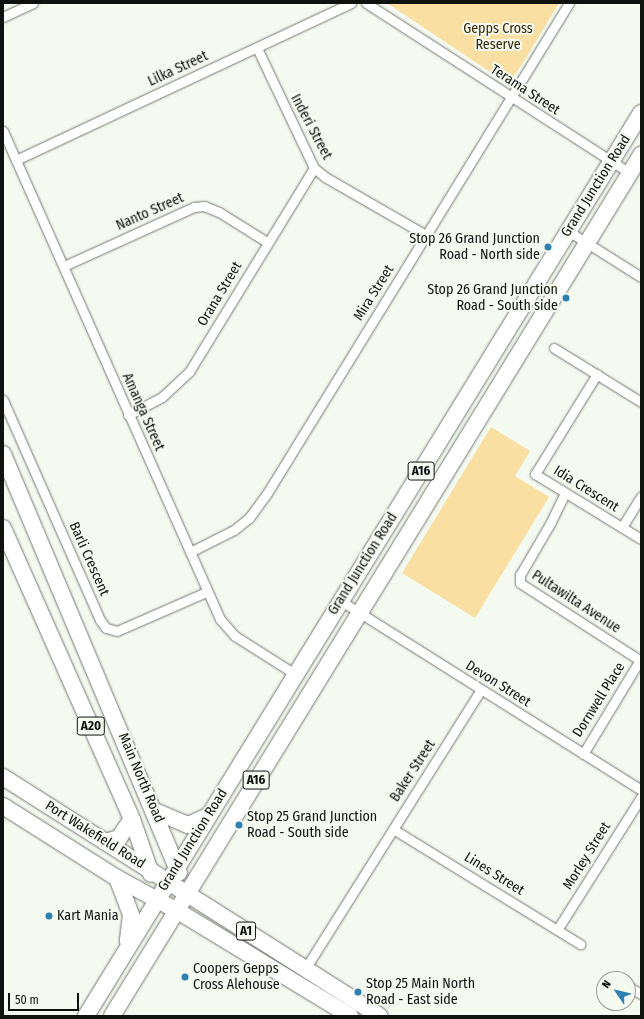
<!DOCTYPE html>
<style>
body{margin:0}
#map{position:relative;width:644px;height:1019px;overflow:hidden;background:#f5faf1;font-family:"Fira Sans Condensed",sans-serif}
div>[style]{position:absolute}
.green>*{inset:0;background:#f9dfa2}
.roads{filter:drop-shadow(0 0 1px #747870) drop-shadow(0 0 1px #747870)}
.street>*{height:9px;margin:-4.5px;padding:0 4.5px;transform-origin:4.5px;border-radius:4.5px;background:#fff}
.highway>*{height:16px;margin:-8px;padding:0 8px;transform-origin:8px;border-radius:8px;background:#fff}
.dots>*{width:11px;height:11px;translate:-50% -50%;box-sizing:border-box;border:2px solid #f5faf1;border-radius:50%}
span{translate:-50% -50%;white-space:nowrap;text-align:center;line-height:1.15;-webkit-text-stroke:4px #f5faf1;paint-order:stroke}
.shield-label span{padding:1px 3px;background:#f5faf1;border:1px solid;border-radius:3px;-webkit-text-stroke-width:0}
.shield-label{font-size:13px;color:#10120f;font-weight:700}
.park-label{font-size:14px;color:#342806}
.street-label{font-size:14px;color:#10120f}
.poi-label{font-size:14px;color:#10120f}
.right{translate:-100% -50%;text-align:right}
.left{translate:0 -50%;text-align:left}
.frame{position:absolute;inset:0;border:4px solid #10120f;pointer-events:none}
.north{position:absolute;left:596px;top:971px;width:40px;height:40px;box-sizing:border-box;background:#f5faf1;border:1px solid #999d97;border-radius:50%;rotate:305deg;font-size:11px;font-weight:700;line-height:16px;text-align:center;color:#10120f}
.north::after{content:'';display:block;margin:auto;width:14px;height:18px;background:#2e80b1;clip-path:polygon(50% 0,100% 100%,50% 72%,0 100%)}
.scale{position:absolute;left:8px;top:993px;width:71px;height:18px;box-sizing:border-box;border:2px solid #10120f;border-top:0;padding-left:5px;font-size:12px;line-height:14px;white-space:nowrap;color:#10120f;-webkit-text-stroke:3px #f5faf1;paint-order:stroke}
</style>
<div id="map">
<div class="green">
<i style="clip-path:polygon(387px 3px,559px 3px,521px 66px,513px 77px,507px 80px,496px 76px)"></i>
<i style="clip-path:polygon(491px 427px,530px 451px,515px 476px,549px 497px,475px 618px,402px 573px)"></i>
</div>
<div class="roads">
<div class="street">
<i style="left:366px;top:3px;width:314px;rotate:32.8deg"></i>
<i style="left:3px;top:17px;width:33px;rotate:-25deg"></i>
<i style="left:257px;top:48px;width:133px;rotate:64.6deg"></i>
<i style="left:314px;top:168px;width:14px;rotate:39deg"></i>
<i style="left:325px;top:177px;width:116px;rotate:29.9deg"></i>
<i style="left:3px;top:131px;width:534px;rotate:66.03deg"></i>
<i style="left:220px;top:619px;width:23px;rotate:49deg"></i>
<i style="left:235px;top:636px;width:71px;rotate:32.3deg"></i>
<i style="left:16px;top:160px;width:370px;rotate:-25.1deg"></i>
<i style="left:568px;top:231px;width:86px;rotate:32.2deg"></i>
<i style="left:64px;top:266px;width:143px;rotate:-24.4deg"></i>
<i style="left:194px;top:207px;width:10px;rotate:-6deg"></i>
<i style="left:204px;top:206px;width:16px;rotate:22deg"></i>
<i style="left:219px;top:212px;width:57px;rotate:32deg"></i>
<i style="left:554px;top:348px;width:102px;rotate:31.8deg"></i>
<i style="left:597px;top:374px;width:118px;rotate:121.8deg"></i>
<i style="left:535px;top:474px;width:124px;rotate:31.5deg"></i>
<i style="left:3px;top:400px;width:240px;rotate:66.2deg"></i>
<i style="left:100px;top:620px;width:10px;rotate:53deg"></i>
<i style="left:106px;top:628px;width:11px;rotate:15deg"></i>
<i style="left:117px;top:631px;width:97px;rotate:-23.7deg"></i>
<i style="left:128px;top:415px;width:38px;rotate:-28deg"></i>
<i style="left:162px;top:397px;width:37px;rotate:-43deg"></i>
<i style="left:189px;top:372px;width:239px;rotate:-58.5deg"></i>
<i style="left:565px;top:493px;width:32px;rotate:116deg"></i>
<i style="left:551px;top:522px;width:61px;rotate:120.3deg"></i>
<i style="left:520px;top:575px;width:8px;rotate:90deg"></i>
<i style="left:520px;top:583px;width:144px;rotate:32.8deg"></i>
<i style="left:622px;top:527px;width:36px;rotate:-58deg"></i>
<i style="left:190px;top:552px;width:49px;rotate:-26.6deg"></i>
<i style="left:234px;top:530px;width:19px;rotate:-39deg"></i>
<i style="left:249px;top:518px;width:29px;rotate:-54deg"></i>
<i style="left:266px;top:495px;width:578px;rotate:-58.37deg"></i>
<i style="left:341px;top:601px;width:355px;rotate:32.2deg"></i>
<i style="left:583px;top:754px;width:110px;rotate:-58.8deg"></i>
<i style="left:393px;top:829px;width:220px;rotate:31.6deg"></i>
<i style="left:557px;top:930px;width:157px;rotate:-57.7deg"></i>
<i style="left:305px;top:969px;width:330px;rotate:-57.8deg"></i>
<i style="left:628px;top:986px;width:15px;rotate:32deg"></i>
</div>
<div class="highway">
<i style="left:3px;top:454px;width:454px;rotate:67.2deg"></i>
<i style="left:3px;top:528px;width:318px;rotate:66.1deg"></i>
<i style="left:132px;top:819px;width:58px;rotate:70.9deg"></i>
<i style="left:3px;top:777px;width:446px;rotate:32.4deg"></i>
<i style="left:3px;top:806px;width:135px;rotate:32.3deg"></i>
<i style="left:117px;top:878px;width:67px;rotate:28.5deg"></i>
<i style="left:176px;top:910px;width:204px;rotate:31.3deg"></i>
<i style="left:155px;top:811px;width:36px;rotate:23deg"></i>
<i style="left:188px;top:825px;width:22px;rotate:-24deg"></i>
<i style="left:105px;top:842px;width:15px;rotate:-16deg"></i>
<i style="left:119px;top:838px;width:23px;rotate:-56deg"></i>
<i style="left:117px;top:878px;width:40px;rotate:69deg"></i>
<i style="left:131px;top:915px;width:26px;rotate:97deg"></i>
<i style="left:86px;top:1016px;width:1060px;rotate:-58.42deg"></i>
<i style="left:112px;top:1016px;width:1011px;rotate:-58.43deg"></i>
</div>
</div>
<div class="dots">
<i style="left:548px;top:247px;background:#2e80b1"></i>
<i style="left:566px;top:298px;background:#2e80b1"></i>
<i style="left:239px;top:825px;background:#2e80b1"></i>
<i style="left:49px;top:916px;background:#2e80b1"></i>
<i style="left:185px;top:977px;background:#2e80b1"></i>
<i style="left:358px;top:992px;background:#2e80b1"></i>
</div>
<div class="shield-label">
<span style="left:421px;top:471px">A16</span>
<span style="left:91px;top:726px">A20</span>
<span style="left:256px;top:780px">A16</span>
<span style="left:246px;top:931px">A1</span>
</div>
<div class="park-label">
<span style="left:498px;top:37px">Gepps Cross<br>Reserve</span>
</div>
<div class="street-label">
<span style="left:178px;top:69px;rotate:-25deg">Lilka Street</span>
<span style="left:525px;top:90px;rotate:33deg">Terama Street</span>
<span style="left:311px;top:127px;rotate:62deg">Inderi Street</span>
<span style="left:596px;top:186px;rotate:-58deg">Grand Junction Road</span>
<span style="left:150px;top:212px;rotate:-24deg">Nanto Street</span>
<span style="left:374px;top:293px;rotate:-58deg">Mira Street</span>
<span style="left:220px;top:294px;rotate:-59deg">Orana Street</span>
<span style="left:143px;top:412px;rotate:66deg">Amanga Street</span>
<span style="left:586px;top:489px;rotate:32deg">Idia Crescent</span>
<span style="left:89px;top:559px;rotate:66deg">Barli Crescent</span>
<span style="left:363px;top:564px;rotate:-58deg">Grand Junction Road</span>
<span style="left:576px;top:602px;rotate:33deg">Pultawilta Avenue</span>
<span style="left:498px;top:684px;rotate:32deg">Devon Street</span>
<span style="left:599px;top:700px;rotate:-58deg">Dornwell Place</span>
<span style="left:413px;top:771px;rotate:-57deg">Baker Street</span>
<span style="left:141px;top:778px;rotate:67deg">Main North Road</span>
<span style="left:95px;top:835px;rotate:32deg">Port Wakefield Road</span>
<span style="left:193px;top:840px;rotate:-58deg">Grand Junction Road</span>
<span style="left:587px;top:856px;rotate:-58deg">Morley Street</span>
<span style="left:494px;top:874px;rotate:32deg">Lines Street</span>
</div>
<div class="poi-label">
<span class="right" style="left:540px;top:247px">Stop 26 Grand Junction<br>Road - North side</span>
<span class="right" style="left:558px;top:298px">Stop 26 Grand Junction<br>Road - South side</span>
<span class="left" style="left:247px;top:825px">Stop 25 Grand Junction<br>Road - South side</span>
<span class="left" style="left:57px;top:916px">Kart Mania</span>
<span class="left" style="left:193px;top:977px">Coopers Gepps<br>Cross Alehouse</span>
<span class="left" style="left:366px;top:992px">Stop 25 Main North<br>Road - East side</span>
</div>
<div class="frame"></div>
<div class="north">N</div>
<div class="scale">50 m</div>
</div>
